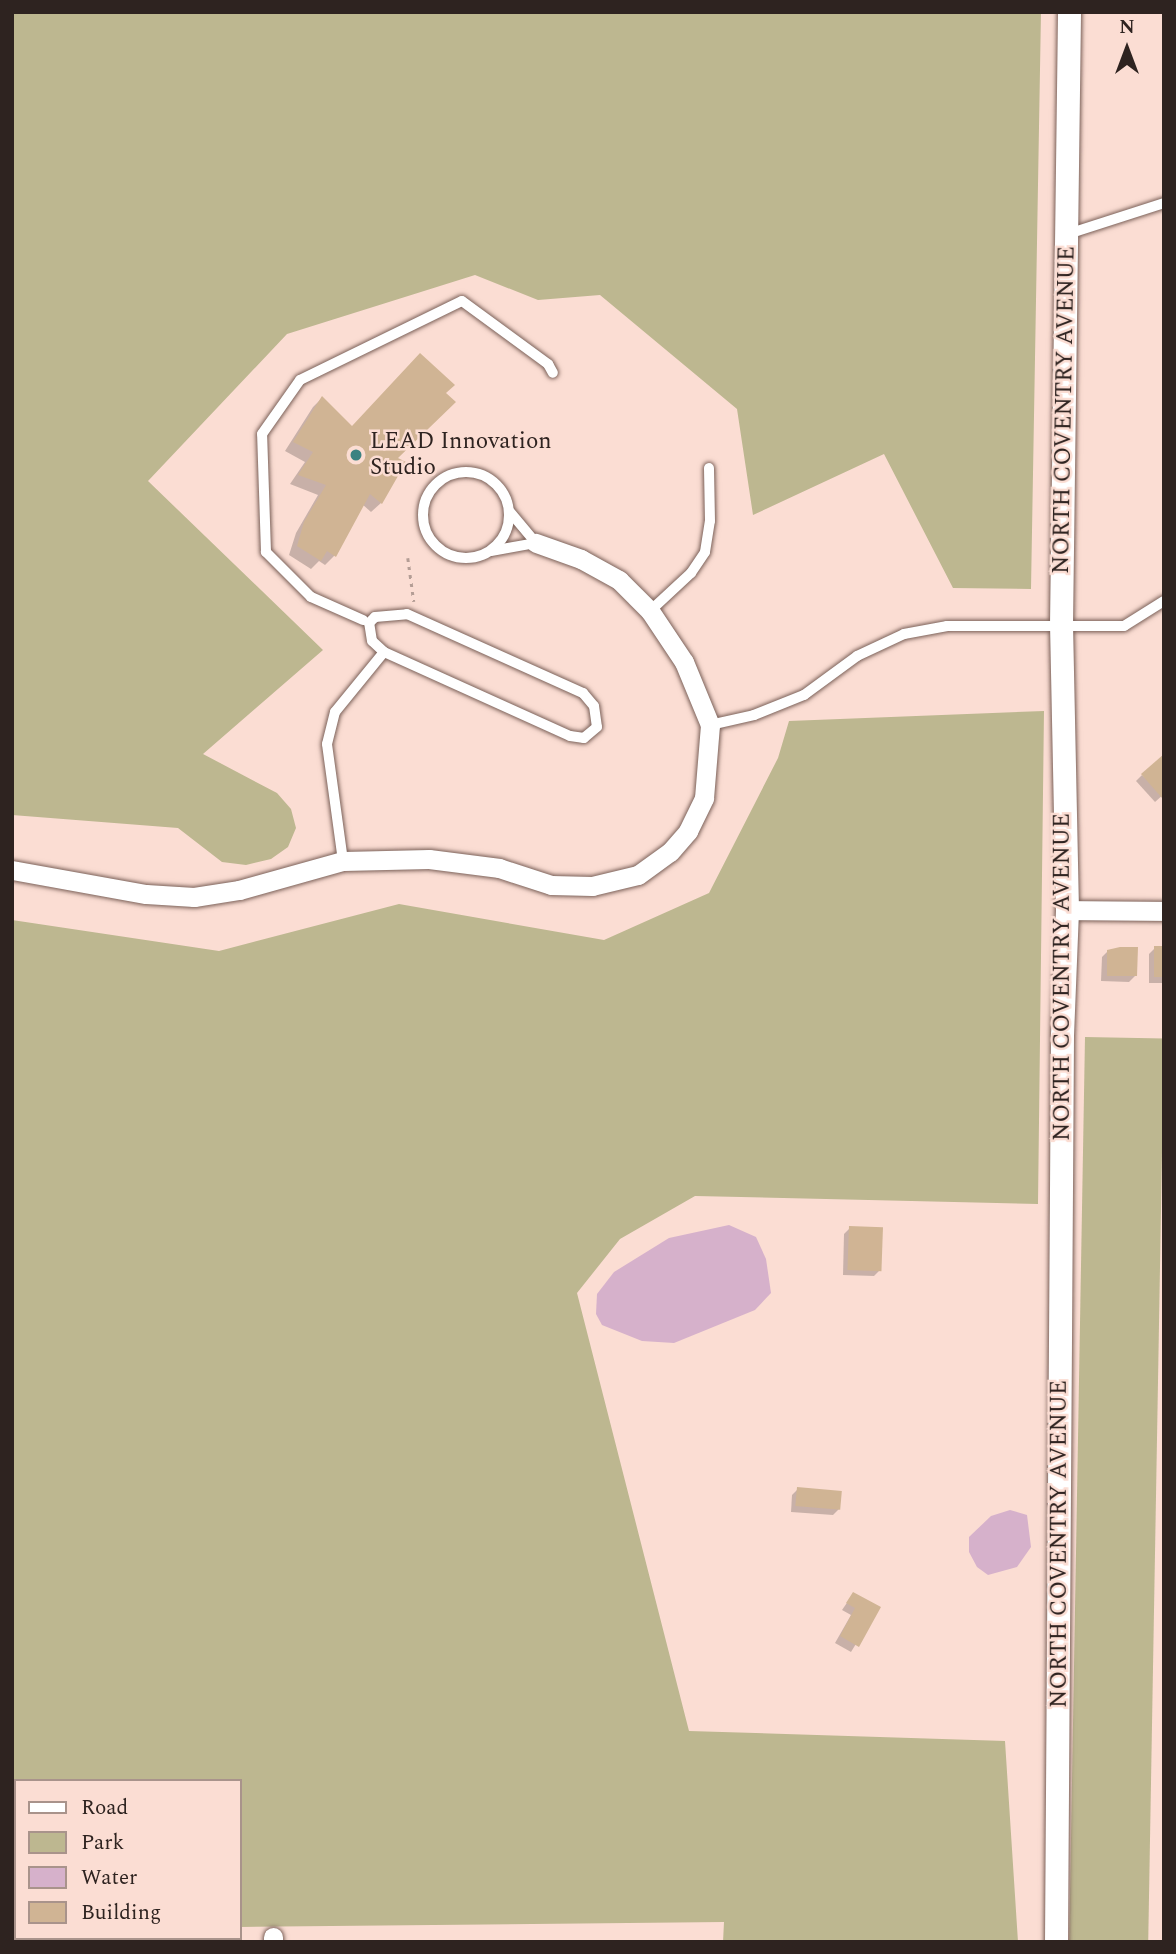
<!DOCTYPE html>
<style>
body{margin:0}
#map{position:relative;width:1176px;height:1954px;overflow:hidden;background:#fbddd3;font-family:Spectral,serif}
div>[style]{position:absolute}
.green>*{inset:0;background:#bdb790;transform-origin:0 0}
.water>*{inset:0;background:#d6b1cb}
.shadow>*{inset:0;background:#0003}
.building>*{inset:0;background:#d0b494;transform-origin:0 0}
.path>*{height:2.5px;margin-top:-1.25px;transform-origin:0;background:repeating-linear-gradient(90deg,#b49d95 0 3.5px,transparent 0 8.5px)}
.roads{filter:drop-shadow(0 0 2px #7b6159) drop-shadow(0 0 2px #7b6159)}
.service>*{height:10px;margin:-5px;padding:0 5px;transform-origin:5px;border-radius:5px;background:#fff}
.service>.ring{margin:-5px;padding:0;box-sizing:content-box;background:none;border:10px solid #fff;border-radius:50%}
.minor>*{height:19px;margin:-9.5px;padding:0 9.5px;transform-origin:9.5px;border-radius:9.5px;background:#fff}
.tertiary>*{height:23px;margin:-11.5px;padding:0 11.5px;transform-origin:11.5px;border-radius:11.5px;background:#fff}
.dots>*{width:19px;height:19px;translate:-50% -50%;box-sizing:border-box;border:4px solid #fbddd3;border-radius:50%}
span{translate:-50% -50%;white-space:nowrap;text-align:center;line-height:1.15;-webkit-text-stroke:5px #fbddd3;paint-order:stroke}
.street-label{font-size:23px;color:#2e2320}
.poi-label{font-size:23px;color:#2e2320}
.left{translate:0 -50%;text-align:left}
.frame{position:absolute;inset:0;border:14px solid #2e2320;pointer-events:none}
.legend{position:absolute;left:14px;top:1779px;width:228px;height:161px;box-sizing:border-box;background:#fbddd3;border:2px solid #a9938b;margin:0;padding:9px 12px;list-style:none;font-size:21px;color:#2e2320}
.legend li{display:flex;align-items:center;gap:14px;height:35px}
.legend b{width:35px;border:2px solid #a9938b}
.north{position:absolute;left:1092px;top:14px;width:70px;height:70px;-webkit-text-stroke:5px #fbddd3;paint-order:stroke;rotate:0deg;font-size:19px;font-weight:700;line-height:28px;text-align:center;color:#2e2320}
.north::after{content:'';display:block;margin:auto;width:24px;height:32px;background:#2e2320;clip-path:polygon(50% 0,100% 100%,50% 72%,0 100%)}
</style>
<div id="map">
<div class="green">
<i style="clip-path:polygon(12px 12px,1041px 12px,1031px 589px,953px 588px,884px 454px,753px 515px,737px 409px,600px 295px,538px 300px,475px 275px,287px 334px,148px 481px,323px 650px,203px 754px,277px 793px,291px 809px,296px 828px,288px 847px,271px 859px,246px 865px,222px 862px,178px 828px,12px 815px)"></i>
<i style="clip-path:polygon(1044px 711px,1038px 1204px,695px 1196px,620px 1239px,577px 1293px,689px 1731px,1005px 1741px,1018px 1942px,723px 1942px,724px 1922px,240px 1927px,240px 1781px,16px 1781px,16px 1938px,138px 1942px,12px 1942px,12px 920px,219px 951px,399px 904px,604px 940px,709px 893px,778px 758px,789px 721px)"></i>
<i style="left:1085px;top:1037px;width:79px;height:905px;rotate:1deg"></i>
</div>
<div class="water">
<i style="clip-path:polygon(729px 1225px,756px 1237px,766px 1259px,771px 1293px,755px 1310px,674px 1343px,642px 1341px,602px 1325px,596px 1314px,597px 1294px,614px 1272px,669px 1238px)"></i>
<i style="clip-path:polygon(1010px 1510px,1027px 1515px,1031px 1547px,1017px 1567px,988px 1575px,977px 1567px,969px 1552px,969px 1537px,991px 1516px)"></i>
</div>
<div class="shadow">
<i style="clip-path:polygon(444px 394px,395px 459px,381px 503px,371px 512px,362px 504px,334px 556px,325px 565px,319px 561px,311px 569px,289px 555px,296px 533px,318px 495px,290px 484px,305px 462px,285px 451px,313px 407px,322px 398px,352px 428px)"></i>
<i style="clip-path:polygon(1142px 775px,1164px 794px,1155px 802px,1136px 781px)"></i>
<i style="clip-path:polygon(1155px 948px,1164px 948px,1164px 983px,1149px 983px,1149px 954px)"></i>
<i style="clip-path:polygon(1108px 951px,1135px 976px,1129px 982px,1101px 981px,1102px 957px)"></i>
<i style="clip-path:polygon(850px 1228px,880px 1270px,874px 1276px,843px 1275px,844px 1234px)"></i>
<i style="clip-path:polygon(798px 1489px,839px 1509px,833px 1515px,791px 1512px,792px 1495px)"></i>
<i style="clip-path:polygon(853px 1594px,878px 1608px,851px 1652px,835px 1643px,851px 1615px,842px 1610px)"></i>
</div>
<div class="building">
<i style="clip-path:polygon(420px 353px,455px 385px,446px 393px,456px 402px,398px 458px,406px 462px,382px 504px,370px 494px,336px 557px,327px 551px,321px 561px,297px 546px,304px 522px,326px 485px,298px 475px,313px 452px,293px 442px,322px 396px,352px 426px)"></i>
<i style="clip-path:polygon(1164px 754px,1164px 796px,1162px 798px,1141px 774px)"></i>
<i style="left:1154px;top:946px;width:10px;height:31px"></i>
<i style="clip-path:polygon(1120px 947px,1138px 947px,1137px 976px,1107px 976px,1107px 950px)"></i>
<i style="left:849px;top:1226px;width:34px;height:44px;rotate:2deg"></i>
<i style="left:797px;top:1487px;width:45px;height:19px;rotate:5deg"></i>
<i style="clip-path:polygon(853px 1592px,881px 1607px,859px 1647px,840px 1636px,855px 1608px,846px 1603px)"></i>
<i style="left:201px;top:1938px;width:29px;height:4px"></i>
</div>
<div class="path">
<i style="left:408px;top:558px;width:44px;rotate:82.2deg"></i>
</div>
<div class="roads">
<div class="service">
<i style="left:1068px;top:234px;width:101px;rotate:-17.9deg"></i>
<i class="ring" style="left:423px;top:472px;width:76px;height:76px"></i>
<i style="left:510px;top:512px;width:40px;rotate:50deg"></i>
<i style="left:491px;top:551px;width:46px;rotate:-10.1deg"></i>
<i style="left:650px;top:611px;width:56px;rotate:-42.8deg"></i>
<i style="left:691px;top:573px;width:25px;rotate:-56deg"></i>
<i style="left:705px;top:552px;width:31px;rotate:-81deg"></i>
<i style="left:710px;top:521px;width:53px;rotate:-91.1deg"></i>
<i style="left:407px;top:614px;width:193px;rotate:24.2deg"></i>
<i style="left:583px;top:693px;width:17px;rotate:50deg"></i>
<i style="left:594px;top:706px;width:21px;rotate:82deg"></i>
<i style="left:597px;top:727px;width:17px;rotate:140deg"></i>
<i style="left:584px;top:738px;width:14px;rotate:-172deg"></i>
<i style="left:570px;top:736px;width:204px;rotate:-155.7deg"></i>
<i style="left:384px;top:652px;width:16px;rotate:-137deg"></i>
<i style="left:372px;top:641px;width:18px;rotate:-99deg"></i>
<i style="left:369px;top:623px;width:8px;rotate:-45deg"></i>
<i style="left:375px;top:617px;width:32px;rotate:-5deg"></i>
<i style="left:363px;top:620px;width:57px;rotate:-156.1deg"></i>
<i style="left:311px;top:597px;width:64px;rotate:-135deg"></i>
<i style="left:266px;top:552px;width:118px;rotate:-91.9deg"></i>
<i style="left:262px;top:434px;width:66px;rotate:-54.9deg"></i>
<i style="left:300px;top:380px;width:180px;rotate:-26deg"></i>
<i style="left:462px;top:301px;width:107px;rotate:36.2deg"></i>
<i style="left:548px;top:364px;width:10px;rotate:61deg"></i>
<i style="left:710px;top:725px;width:45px;rotate:-12.8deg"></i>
<i style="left:754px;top:715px;width:54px;rotate:-21.8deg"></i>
<i style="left:804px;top:695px;width:66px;rotate:-36.3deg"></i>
<i style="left:857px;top:656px;width:52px;rotate:-25.1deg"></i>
<i style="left:904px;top:634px;width:44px;rotate:-10.5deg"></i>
<i style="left:947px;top:626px;width:177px"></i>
<i style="left:1124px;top:626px;width:47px;rotate:-32deg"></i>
<i style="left:343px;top:861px;width:118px;rotate:-97.8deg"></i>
<i style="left:327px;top:744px;width:33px;rotate:-76deg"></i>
<i style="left:335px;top:712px;width:77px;rotate:-50.8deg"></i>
</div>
<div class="minor">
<i style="left:12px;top:870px;width:136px;rotate:10.2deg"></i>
<i style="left:146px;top:894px;width:48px;rotate:3.6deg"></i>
<i style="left:194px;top:897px;width:46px;rotate:-8.8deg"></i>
<i style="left:239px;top:890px;width:108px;rotate:-15.6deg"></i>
<i style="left:343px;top:861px;width:86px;rotate:-1.3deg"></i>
<i style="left:429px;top:859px;width:71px;rotate:7.3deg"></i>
<i style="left:499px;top:868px;width:55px;rotate:18.1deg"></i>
<i style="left:551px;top:885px;width:41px;rotate:1.4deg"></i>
<i style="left:592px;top:886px;width:47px;rotate:-13.4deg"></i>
<i style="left:638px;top:875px;width:39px;rotate:-36deg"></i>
<i style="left:670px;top:852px;width:28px;rotate:-49deg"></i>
<i style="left:688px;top:831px;width:37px;rotate:-64deg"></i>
<i style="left:704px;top:798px;width:73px;rotate:-85.3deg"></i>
<i style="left:710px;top:725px;width:68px;rotate:-112.4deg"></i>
<i style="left:684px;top:662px;width:61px;rotate:-123.7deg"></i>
<i style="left:650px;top:611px;width:44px;rotate:-135deg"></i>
<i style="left:619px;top:580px;width:43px;rotate:-151.1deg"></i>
<i style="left:581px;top:559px;width:48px;rotate:-160.4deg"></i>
<i style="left:1067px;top:910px;width:97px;rotate:0.6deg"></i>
<i style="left:273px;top:1937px;width:5px;rotate:90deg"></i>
</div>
<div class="tertiary">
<i style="left:1056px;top:1942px;width:907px;rotate:-89.62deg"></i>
<i style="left:1062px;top:1035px;width:125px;rotate:-87.7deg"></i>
<i style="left:1067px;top:910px;width:285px;rotate:-91.2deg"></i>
<i style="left:1061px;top:625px;width:613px;rotate:-89.25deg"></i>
</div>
</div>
<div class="dots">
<i style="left:356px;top:455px;background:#3a8281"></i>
</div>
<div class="street-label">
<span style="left:1065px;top:410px;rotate:-89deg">NORTH COVENTRY AVENUE</span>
<span style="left:1063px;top:977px;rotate:-90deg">NORTH COVENTRY AVENUE</span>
<span style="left:1060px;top:1544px;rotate:-90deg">NORTH COVENTRY AVENUE</span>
</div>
<div class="poi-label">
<span class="left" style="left:370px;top:455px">LEAD Innovation<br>Studio</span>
</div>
<div class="frame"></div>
<ul class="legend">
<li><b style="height:9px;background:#fff"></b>Road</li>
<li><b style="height:19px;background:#bdb790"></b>Park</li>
<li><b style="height:19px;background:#d6b1cb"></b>Water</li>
<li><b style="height:19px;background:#d0b494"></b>Building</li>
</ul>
<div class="north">N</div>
</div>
